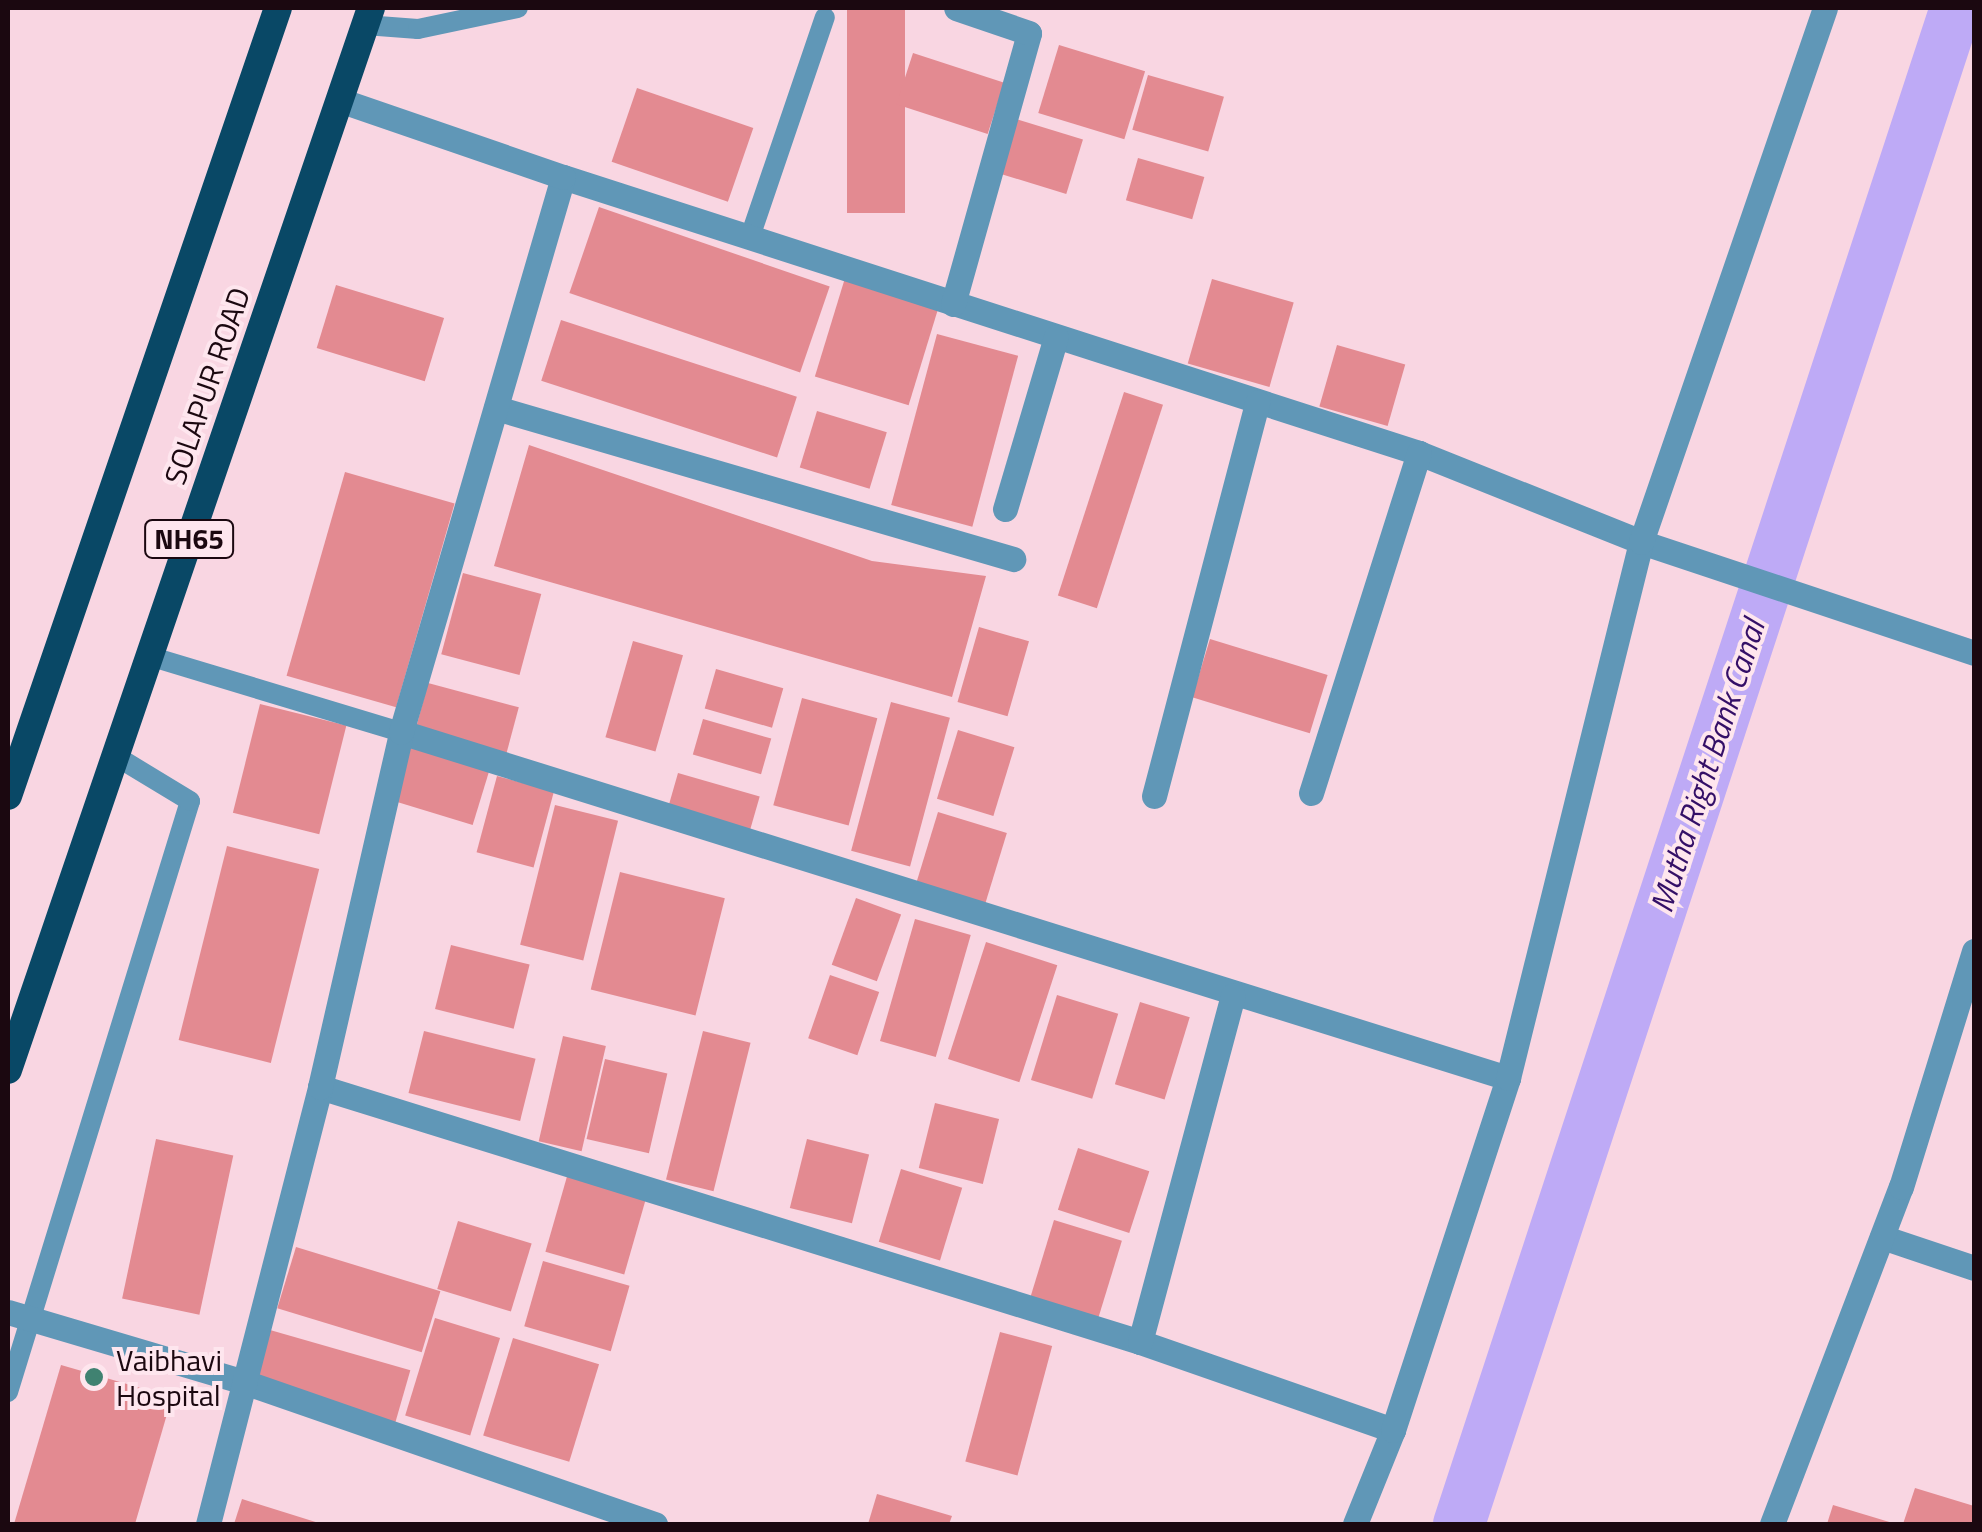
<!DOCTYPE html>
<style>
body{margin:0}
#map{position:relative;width:1982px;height:1532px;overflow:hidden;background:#f9d6e2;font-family:"Titillium Web",sans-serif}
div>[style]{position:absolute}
.canal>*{height:52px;margin:-26px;padding:0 26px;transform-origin:26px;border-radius:26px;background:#beaaf6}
.building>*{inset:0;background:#e38a91;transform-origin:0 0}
.service>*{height:20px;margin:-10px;padding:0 10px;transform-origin:10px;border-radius:10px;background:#6097b7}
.minor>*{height:25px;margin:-12.5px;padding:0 12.5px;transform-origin:12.5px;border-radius:12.5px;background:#6097b7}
.trunk>*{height:28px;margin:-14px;padding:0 14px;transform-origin:14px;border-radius:14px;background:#094866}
.dots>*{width:28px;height:28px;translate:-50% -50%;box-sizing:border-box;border:5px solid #fee6ee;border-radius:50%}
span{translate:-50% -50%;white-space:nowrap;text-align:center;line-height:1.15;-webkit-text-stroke:8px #fee6ee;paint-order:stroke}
.shield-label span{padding:2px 8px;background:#fee6ee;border:2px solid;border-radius:8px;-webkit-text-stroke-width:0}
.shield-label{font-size:28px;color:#1b0810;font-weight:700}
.street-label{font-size:30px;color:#1b0810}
.poi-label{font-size:30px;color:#1b0810}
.left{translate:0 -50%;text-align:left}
.water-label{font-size:32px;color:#340f67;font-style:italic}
.frame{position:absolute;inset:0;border:10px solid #1b0810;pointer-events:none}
</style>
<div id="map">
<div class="canal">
<i style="left:1459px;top:1524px;width:1595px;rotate:-71.85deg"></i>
</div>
<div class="building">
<i style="left:847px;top:8px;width:58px;height:205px"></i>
<i style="left:1059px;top:45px;width:90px;height:71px;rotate:17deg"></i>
<i style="left:913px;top:53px;width:96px;height:54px;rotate:18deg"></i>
<i style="left:1148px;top:75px;width:79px;height:57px;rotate:16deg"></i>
<i style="left:637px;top:88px;width:123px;height:78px;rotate:19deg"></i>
<i style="left:1016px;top:119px;width:70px;height:57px;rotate:17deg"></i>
<i style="left:1138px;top:158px;width:69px;height:44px;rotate:16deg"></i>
<i style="left:599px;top:207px;width:244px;height:91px;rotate:19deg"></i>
<i style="left:845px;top:278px;width:98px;height:103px;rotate:17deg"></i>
<i style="left:1212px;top:279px;width:85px;height:88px;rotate:16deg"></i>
<i style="left:336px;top:285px;width:113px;height:66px;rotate:17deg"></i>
<i style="left:561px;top:320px;width:248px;height:64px;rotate:18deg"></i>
<i style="left:937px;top:334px;width:84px;height:177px;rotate:15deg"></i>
<i style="left:1337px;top:345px;width:71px;height:64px;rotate:16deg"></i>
<i style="left:1124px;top:392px;width:41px;height:214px;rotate:18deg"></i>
<i style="left:817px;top:411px;width:73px;height:59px;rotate:17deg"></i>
<i style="clip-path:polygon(529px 445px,872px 561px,986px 576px,952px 697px,494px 566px)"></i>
<i style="left:345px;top:472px;width:114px;height:212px;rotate:16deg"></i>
<i style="left:463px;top:573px;width:81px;height:84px;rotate:15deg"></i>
<i style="left:979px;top:627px;width:52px;height:78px;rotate:16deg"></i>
<i style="left:1210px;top:639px;width:123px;height:61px;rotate:17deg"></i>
<i style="left:633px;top:641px;width:52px;height:100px;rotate:16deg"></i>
<i style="left:716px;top:669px;width:70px;height:41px;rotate:16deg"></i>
<i style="left:428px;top:683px;width:94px;height:51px;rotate:15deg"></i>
<i style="left:802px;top:698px;width:78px;height:111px;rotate:15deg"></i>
<i style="left:891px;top:702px;width:61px;height:154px;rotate:15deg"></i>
<i style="left:260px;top:704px;width:89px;height:112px;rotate:14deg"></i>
<i style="left:703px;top:719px;width:71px;height:37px;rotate:16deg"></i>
<i style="left:958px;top:730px;width:59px;height:72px;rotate:17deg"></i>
<i style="left:409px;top:746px;width:84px;height:57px;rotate:17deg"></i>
<i style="left:678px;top:773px;width:85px;height:41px;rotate:16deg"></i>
<i style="left:497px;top:776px;width:59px;height:79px;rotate:15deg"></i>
<i style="left:555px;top:805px;width:65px;height:144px;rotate:14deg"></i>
<i style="left:938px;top:812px;width:72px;height:74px;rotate:17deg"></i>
<i style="left:227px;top:846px;width:95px;height:200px;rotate:14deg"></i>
<i style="left:620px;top:872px;width:108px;height:121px;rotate:14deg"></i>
<i style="left:856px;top:898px;width:48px;height:71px;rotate:20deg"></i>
<i style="left:915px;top:919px;width:58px;height:127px;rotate:16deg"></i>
<i style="left:986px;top:942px;width:75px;height:123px;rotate:18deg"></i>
<i style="left:451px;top:945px;width:81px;height:66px;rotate:14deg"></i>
<i style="left:830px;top:975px;width:52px;height:67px;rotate:19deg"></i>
<i style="left:1057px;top:995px;width:64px;height:89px;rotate:17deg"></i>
<i style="left:1140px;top:1002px;width:52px;height:86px;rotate:17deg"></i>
<i style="left:424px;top:1031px;width:115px;height:64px;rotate:14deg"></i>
<i style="left:703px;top:1031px;width:49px;height:153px;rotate:14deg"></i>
<i style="left:563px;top:1036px;width:44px;height:108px;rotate:13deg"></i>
<i style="left:605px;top:1059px;width:64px;height:82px;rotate:13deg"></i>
<i style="left:935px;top:1103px;width:66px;height:67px;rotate:14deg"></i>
<i style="left:156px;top:1139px;width:79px;height:163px;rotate:12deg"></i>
<i style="left:807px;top:1139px;width:64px;height:71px;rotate:14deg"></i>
<i style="left:1078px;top:1148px;width:75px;height:65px;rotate:18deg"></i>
<i style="left:901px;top:1169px;width:64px;height:76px;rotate:17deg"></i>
<i style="left:568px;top:1173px;width:82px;height:82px;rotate:16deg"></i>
<i style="left:1054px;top:1220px;width:71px;height:80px;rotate:17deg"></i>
<i style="left:458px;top:1221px;width:77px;height:71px;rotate:17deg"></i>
<i style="left:296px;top:1247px;width:151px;height:64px;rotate:17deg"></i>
<i style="left:543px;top:1261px;width:90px;height:68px;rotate:16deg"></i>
<i style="left:435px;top:1318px;width:68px;height:102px;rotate:17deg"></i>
<i style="left:270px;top:1330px;width:146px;height:55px;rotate:16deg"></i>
<i style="left:1000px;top:1332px;width:54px;height:134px;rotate:15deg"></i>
<i style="left:513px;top:1338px;width:90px;height:102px;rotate:17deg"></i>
<i style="clip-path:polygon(61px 1365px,172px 1397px,135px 1524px,14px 1524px)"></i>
<i style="clip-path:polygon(1915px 1488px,1974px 1506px,1974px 1524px,1903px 1524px)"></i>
<i style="clip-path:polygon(877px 1494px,952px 1516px,949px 1524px,868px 1524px)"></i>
<i style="clip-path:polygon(242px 1499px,322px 1524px,234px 1524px)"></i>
<i style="clip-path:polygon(1833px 1505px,1896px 1524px,1827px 1524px)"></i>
</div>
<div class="service">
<i style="left:365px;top:25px;width:53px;rotate:4.3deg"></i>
<i style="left:418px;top:29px;width:102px;rotate:-11.9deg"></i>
<i style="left:750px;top:237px;width:232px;rotate:-71.2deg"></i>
<i style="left:149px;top:656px;width:263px;rotate:16.8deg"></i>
<i style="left:8px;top:1392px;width:618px;rotate:-72.88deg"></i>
<i style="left:190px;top:801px;width:89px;rotate:-148.8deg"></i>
</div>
<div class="minor">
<i style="left:563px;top:177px;width:899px;rotate:17.87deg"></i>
<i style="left:1419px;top:453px;width:239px;rotate:21.8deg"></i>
<i style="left:1641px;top:542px;width:351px;rotate:18.4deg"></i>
<i style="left:953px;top:304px;width:281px;rotate:-74.3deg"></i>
<i style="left:1029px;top:33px;width:77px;rotate:-161.1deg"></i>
<i style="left:496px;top:408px;width:539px;rotate:16.28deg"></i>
<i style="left:1005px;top:509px;width:179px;rotate:-73.5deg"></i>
<i style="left:401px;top:732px;width:1160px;rotate:17.36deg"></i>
<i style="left:1311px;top:793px;width:357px;rotate:-72.4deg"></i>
<i style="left:1154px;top:796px;width:407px;rotate:-75.3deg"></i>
<i style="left:320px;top:1087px;width:859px;rotate:17.27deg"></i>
<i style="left:1140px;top:1342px;width:268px;rotate:19.2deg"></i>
<i style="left:1882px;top:1237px;width:97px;rotate:18.6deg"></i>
<i style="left:8px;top:1312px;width:249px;rotate:16.5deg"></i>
<i style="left:247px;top:1383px;width:432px;rotate:19.1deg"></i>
<i style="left:1140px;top:1342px;width:359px;rotate:-75deg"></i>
<i style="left:208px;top:1524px;width:451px;rotate:-75.6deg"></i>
<i style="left:320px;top:1087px;width:364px;rotate:-77.1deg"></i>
<i style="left:401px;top:732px;width:578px;rotate:-73.73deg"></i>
<i style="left:563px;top:177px;width:237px;rotate:-161deg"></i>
<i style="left:1355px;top:1524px;width:101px;rotate:-68deg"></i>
<i style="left:1393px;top:1430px;width:370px;rotate:-71.9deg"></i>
<i style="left:1508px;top:1078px;width:552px;rotate:-76.06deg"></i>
<i style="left:1641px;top:542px;width:565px;rotate:-70.99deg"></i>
<i style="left:1772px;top:1524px;width:361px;rotate:-69.1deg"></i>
<i style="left:1901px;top:1187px;width:247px;rotate:-72.8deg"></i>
</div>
<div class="trunk">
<i style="left:8px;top:796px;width:833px;rotate:-71.09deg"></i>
<i style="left:8px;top:1070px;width:1122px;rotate:-71.13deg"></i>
</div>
<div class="dots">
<i style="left:94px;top:1377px;background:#408271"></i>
</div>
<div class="shield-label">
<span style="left:189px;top:539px">NH65</span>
</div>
<div class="street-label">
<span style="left:207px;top:386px;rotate:-71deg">SOLAPUR ROAD</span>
</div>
<div class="poi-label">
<span class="left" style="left:116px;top:1377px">Vaibhavi<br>Hospital</span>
</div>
<div class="water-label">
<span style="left:1707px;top:766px;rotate:-72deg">Mutha Right Bank Canal</span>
</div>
<div class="frame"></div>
</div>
